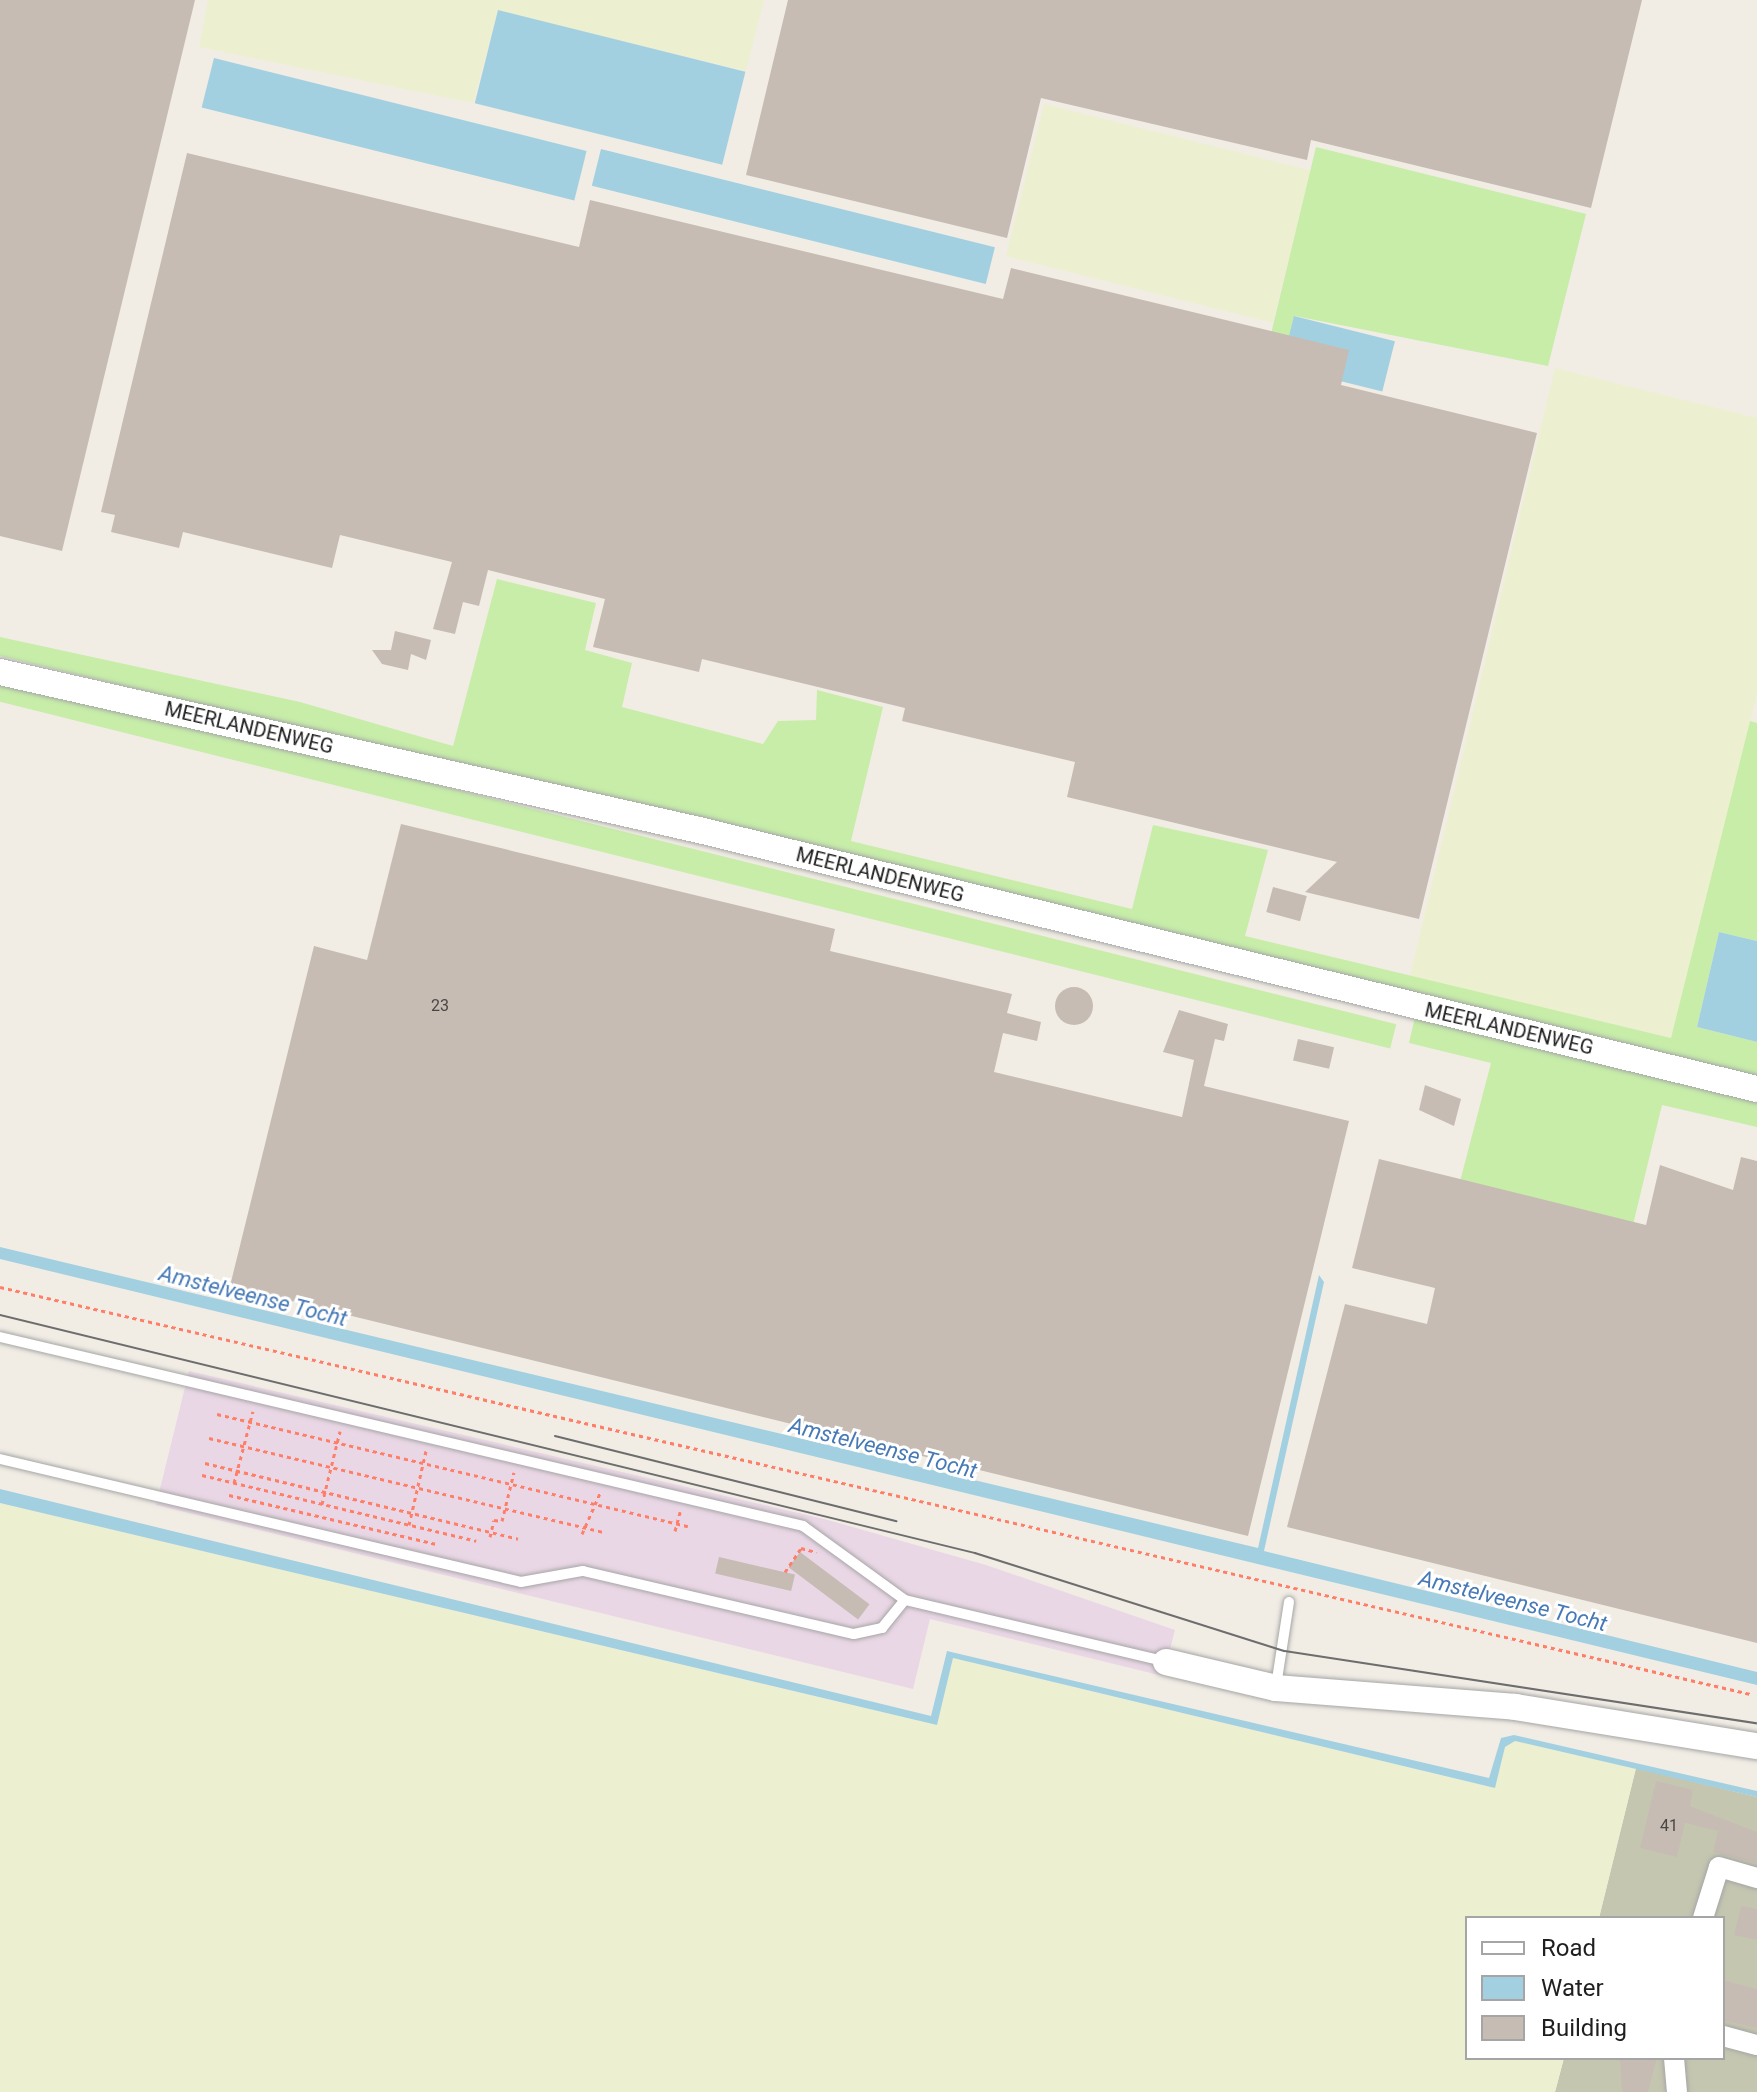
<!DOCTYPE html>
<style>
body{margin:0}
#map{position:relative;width:1757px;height:2092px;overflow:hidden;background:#f1ede5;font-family:Roboto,sans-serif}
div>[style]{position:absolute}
.industrial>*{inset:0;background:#ead7e6}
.construction>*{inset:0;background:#c5c6b0}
.farmland>*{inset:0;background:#ecf0d0;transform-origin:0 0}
.grass>*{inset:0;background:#c7eda9;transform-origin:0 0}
.water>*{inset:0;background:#a3d0e0;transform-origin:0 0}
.building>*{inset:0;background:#c6bcb4;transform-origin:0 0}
.round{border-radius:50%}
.path>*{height:3px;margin-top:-1.5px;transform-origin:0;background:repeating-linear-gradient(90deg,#ff7e68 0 4px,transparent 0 8px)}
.roads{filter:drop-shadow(0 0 2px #a6a6a6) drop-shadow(0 0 2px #a6a6a6)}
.service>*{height:10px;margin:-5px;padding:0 5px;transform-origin:5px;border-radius:5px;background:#fff}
.minor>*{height:20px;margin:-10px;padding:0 10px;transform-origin:10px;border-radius:10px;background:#fff}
.tertiary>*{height:26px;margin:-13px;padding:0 13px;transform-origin:13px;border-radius:13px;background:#fff}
.tram>*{height:2px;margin:-1px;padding:0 1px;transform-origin:1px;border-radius:1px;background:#6d6d6d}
span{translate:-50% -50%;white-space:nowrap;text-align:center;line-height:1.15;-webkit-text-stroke:6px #fff;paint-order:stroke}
.number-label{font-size:16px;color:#494644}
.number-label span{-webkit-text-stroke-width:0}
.street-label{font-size:20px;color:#1f1f1f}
.water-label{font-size:22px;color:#4679b5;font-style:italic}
.legend{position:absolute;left:1465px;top:1916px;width:260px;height:144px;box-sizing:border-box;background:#fff;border:2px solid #a5a5a5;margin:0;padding:10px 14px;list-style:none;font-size:24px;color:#1f1f1f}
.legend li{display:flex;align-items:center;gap:16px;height:40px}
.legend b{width:40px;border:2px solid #a5a5a5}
</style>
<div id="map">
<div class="industrial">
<i style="clip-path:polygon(189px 1371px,828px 1520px,986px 1565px,1175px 1630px,1163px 1676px,930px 1619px,913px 1689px,156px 1505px)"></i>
</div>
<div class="construction">
<i style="clip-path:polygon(1636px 1768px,1757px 1797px,1757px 2092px,1555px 2092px,1564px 2058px,1723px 2058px,1723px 1918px,1599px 1918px)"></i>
</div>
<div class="farmland">
<i style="clip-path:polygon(208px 0,764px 0,746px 71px,498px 11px,473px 103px,199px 47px)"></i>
<i style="left:1044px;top:104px;width:275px;height:157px;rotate:14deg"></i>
<i style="clip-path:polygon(1555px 368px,1757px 418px,1757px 694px,1672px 1038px,1410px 976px)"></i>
<i style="clip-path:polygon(0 1503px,936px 1725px,953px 1658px,1494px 1788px,1505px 1746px,1515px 1741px,1636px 1768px,1599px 1918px,1467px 1918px,1467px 2058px,1564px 2058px,1555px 2092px,0 2092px)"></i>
</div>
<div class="grass">
<i style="clip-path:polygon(1316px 147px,1586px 214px,1548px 366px,1295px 316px,1281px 366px,1264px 363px)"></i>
<i style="clip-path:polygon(497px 579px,596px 603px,585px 650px,632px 663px,622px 707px,763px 744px,778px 721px,816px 720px,817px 690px,883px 707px,851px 841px,1132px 909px,1153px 825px,1268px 850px,1245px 936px,1671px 1038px,1750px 721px,1757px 723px,1757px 941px,1719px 932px,1697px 1027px,1757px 1042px,1757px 1079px,0 656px,0 637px,300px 702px,453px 746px)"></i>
<i style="left:0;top:676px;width:1439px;height:25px;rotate:14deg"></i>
<i style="clip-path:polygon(1415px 1017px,1757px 1100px,1757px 1127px,1662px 1105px,1631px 1233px,1458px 1189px,1491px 1063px,1409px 1043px)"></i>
</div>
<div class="water">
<i style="left:498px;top:10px;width:255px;height:96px;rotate:14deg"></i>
<i style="left:214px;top:58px;width:384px;height:51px;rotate:14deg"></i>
<i style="left:601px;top:149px;width:406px;height:38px;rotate:14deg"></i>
<i style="left:1294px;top:316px;width:104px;height:52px;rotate:14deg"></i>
<i style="clip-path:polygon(1719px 932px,1757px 941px,1757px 1042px,1697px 1027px)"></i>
<i style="clip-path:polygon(0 1247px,1258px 1548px,1319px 1275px,1324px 1282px,1264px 1551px,1757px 1672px,1757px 1685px,0 1259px)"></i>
<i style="clip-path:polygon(0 1489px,931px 1716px,947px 1651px,1489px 1778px,1501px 1738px,1514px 1735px,1757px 1791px,1757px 1797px,1515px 1741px,1505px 1747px,1495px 1788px,953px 1658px,937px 1725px,0 1503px)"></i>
</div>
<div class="building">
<i style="clip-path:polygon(0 0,195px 0,62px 551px,0 536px)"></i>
<i style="clip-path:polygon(788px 0,1642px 0,1591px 208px,1311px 140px,1307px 160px,1041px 98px,1007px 238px,746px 175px)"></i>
<i style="clip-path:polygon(187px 153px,579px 247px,590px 200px,1003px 299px,1011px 268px,1349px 350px,1341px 385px,1537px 433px,1419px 919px,1305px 892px,1337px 862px,1067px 797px,1075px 762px,902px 721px,905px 708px,702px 659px,699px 672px,593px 647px,605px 599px,488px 570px,479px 606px,463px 602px,455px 634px,433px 629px,452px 562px,340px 535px,332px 568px,183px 532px,179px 548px,111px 532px,115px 515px,101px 512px)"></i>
<i style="clip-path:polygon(395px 631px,431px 640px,426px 660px,411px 654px,408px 670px,382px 664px,372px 650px,391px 650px)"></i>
<i style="clip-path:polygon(401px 824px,835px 929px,830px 951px,1012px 994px,1007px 1013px,1041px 1022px,1037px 1041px,1003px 1033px,994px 1072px,1182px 1117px,1194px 1060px,1163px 1052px,1179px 1010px,1228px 1024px,1224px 1041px,1215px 1039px,1204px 1086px,1349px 1121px,1248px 1536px,230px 1286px,314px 946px,367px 960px)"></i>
<i style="left:1273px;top:887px;width:35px;height:26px;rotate:15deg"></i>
<i class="round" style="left:1055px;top:987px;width:38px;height:38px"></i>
<i style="left:1298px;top:1039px;width:37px;height:22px;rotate:13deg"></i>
<i style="clip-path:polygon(1425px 1085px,1461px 1099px,1454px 1126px,1419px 1110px)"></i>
<i style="clip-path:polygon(1741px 1157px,1757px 1161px,1757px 1643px,1287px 1527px,1345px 1304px,1427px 1324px,1435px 1288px,1352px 1268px,1379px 1159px,1646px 1225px,1660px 1165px,1733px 1190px)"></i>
<i style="left:800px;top:1552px;width:87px;height:19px;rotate:37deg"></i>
<i style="left:719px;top:1557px;width:78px;height:17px;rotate:13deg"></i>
<i style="clip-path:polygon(1656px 1781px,1693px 1790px,1690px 1806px,1757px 1832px,1757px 1863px,1713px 1852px,1718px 1831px,1685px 1823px,1677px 1857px,1640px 1848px)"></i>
<i style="clip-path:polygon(1741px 1906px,1757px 1909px,1757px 1940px,1734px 1935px)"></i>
<i style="clip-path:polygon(1723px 1980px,1757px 1989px,1757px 2028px,1723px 2020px)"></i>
<i style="clip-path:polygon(1620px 2058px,1657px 2058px,1648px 2092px,1622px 2092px)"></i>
</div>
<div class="path">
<i style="left:0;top:1287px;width:1797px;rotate:13.09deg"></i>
<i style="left:217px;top:1414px;width:484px;rotate:13.4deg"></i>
<i style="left:209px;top:1438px;width:406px;rotate:13.4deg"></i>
<i style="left:205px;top:1463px;width:322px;rotate:13.6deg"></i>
<i style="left:202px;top:1475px;width:282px;rotate:13.5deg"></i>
<i style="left:234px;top:1483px;width:74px;rotate:-75.2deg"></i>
<i style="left:229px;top:1495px;width:214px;rotate:13.3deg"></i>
<i style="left:322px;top:1504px;width:75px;rotate:-76.1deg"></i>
<i style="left:409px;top:1525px;width:76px;rotate:-77.1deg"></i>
<i style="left:675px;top:1531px;width:20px;rotate:-75deg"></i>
<i style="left:582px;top:1534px;width:45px;rotate:-66.3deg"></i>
<i style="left:490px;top:1537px;width:17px;rotate:-77deg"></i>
<i style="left:494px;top:1520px;width:8px;rotate:7deg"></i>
<i style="left:502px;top:1521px;width:50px;rotate:-76.2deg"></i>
<i style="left:785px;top:1572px;width:29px;rotate:-56deg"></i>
<i style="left:801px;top:1548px;width:16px;rotate:15deg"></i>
</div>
<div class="roads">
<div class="service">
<i style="left:0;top:1337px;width:825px;rotate:13.24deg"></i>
<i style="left:803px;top:1526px;width:126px;rotate:36deg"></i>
<i style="left:905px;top:1600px;width:266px;rotate:13.3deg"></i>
<i style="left:0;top:1459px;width:535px;rotate:13.28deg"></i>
<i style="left:521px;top:1582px;width:63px;rotate:-10.1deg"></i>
<i style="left:583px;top:1571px;width:278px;rotate:13.1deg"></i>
<i style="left:854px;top:1634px;width:29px;rotate:-12deg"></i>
<i style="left:882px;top:1628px;width:36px;rotate:-51deg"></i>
<i style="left:1276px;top:1686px;width:85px;rotate:-81.2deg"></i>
</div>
<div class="minor">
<i style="left:1703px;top:1918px;width:53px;rotate:-72.6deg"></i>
<i style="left:1719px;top:1867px;width:40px;rotate:16deg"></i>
<i style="left:1723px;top:2036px;width:35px;rotate:15deg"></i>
<i style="left:1674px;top:2058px;width:34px;rotate:85deg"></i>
</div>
<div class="tertiary">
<i style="left:0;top:672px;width:717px;rotate:12.74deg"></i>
<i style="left:699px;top:830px;width:1089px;rotate:13.76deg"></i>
<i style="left:1166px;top:1662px;width:113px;rotate:13.3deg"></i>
<i style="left:1276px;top:1688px;width:240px;rotate:4.5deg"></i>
<i style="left:1515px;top:1707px;width:245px;rotate:9.2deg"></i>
</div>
</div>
<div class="tram">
<i style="left:0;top:1315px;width:1004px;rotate:13.72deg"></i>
<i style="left:975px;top:1553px;width:324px;rotate:17.6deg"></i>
<i style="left:1284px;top:1651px;width:478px;rotate:8.7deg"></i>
<i style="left:555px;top:1436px;width:352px;rotate:14deg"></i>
</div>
<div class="number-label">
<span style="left:440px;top:1006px">23</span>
<span style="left:1669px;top:1826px">41</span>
</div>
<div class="street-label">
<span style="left:249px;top:728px;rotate:13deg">MEERLANDENWEG</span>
<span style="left:880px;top:875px;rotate:14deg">MEERLANDENWEG</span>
<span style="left:1509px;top:1029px;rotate:13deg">MEERLANDENWEG</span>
</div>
<div class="water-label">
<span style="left:253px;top:1296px;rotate:14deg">Amstelveense Tocht</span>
<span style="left:883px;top:1448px;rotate:14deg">Amstelveense Tocht</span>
<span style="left:1513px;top:1601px;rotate:14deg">Amstelveense Tocht</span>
</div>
<ul class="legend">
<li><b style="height:10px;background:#fff"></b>Road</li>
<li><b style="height:22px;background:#a3d0e0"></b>Water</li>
<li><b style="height:22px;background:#c6bcb4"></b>Building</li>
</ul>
</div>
